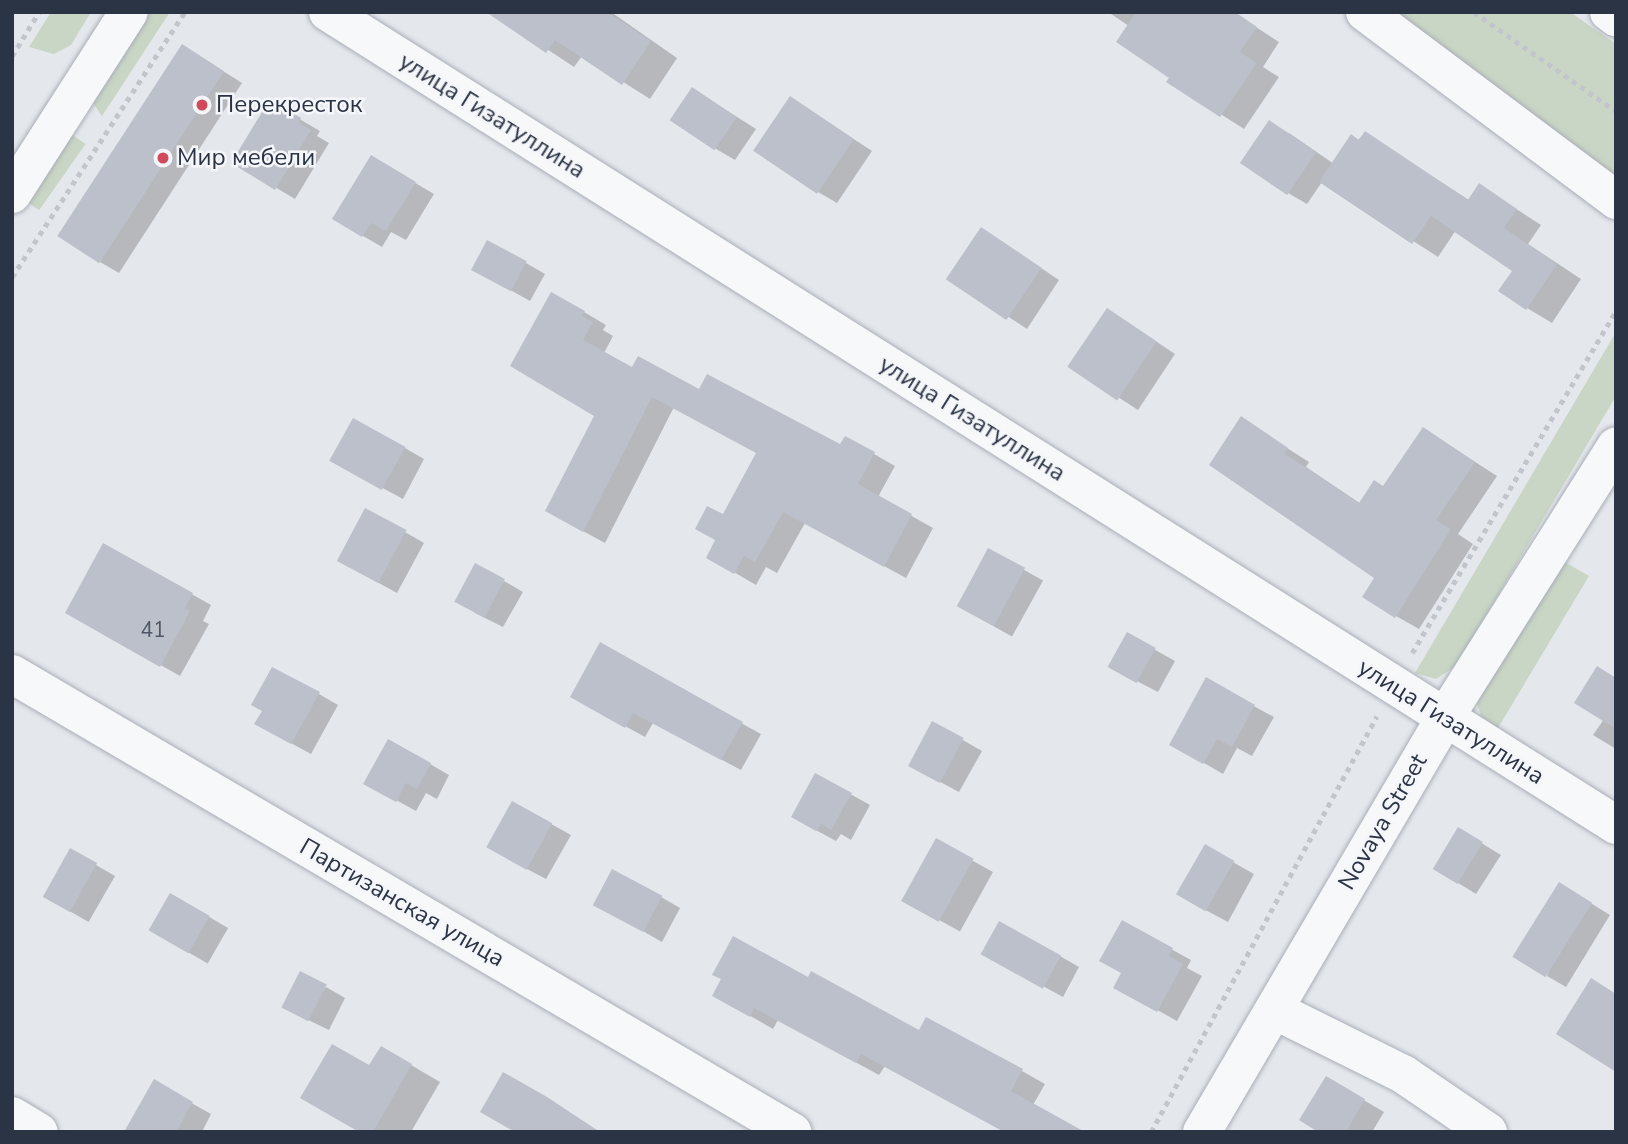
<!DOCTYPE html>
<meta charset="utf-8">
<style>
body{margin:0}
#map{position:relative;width:1628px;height:1144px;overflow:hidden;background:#e4e7ec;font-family:"Nunito Sans",sans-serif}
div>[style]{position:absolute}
.green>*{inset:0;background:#c9d6c5;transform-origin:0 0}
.shadow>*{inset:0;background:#0003;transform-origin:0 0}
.building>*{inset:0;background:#bbc0ca;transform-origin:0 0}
.path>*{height:4.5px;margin-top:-2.25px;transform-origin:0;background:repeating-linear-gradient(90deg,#c2c5cb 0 5px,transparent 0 10px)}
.roads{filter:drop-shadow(0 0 2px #a9aeb7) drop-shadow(0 0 2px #a9aeb7)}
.minor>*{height:38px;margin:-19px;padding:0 19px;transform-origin:19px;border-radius:19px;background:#f7f8fa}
.dots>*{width:19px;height:19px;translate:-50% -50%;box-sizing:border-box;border:4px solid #f4f6f9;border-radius:50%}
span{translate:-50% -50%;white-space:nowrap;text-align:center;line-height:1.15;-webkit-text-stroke:5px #f4f6f9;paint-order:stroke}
.number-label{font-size:21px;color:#4f5766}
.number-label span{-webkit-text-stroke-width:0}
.poi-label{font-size:24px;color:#2b3445}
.left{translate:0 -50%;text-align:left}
.street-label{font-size:24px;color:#2b3445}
.frame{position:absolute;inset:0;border:14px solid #2b3445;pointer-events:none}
</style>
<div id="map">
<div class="green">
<i style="clip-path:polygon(51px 12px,91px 12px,71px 45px,54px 54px,29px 47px)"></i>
<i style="clip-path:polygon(148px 12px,170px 12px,102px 116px,92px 102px)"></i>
<i style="clip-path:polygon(1384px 12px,1570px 12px,1616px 44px,1616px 178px)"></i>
<i style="left:70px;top:133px;width:19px;height:81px;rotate:35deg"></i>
<i style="clip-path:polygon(1616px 332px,1616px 396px,1456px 666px,1436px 679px,1415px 673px)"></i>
<i style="clip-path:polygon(1563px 561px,1589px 576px,1495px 733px,1481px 717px,1477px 703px)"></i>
</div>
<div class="shadow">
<i style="clip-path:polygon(491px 12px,611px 12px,677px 58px,650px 99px,582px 56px,574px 67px)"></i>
<i style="clip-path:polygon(1108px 12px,1233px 12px,1279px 42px,1263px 67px,1279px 77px,1244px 129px,1169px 81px,1172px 77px,1129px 26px)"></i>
<i style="clip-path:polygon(201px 57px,242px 83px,119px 273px,100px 262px)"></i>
<i style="clip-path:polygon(693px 89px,756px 129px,735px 160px,716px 149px)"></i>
<i style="clip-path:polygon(791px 98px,872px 151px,837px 203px,818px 192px)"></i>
<i style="clip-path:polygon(270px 102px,320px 131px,317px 136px,329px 143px,295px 199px,233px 162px)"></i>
<i style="clip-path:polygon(1289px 133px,1334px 164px,1365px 133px,1469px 200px,1479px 185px,1541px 225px,1528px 244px,1581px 279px,1552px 323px,1527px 308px,1515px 270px,1456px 230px,1438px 257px,1322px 182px,1307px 204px,1288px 193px)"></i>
<i style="clip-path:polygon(371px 157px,434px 194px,406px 240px,391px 232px,382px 247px,334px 219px)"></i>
<i style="clip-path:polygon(1001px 241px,1059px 280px,1027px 329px,949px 278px)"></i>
<i style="clip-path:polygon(526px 263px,545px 274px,530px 301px,492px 280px)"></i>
<i style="clip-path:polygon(584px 312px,606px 325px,603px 330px,613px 336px,604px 353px,633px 369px,841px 447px,846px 438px,895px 466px,878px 497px,933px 528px,906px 578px,805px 523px,777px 573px,766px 567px,756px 585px,708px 557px,718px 540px,724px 516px,758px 453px,674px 407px,605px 543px,568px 523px,596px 415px,512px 366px)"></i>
<i style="clip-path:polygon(1127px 322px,1175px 354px,1138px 410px,1070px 366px)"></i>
<i style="clip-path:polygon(1241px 419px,1309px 462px,1306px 467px,1361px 504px,1384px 488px,1424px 429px,1497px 476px,1458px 534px,1473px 544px,1419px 629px,1396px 616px,1376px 578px)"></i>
<i style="clip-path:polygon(405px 448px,424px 459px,403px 499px,351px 471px)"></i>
<i style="clip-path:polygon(405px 532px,424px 543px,397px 593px,357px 571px)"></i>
<i style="clip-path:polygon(104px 545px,211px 605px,203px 621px,209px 624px,180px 676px,67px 612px)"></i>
<i style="left:988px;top:550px;width:63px;height:64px;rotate:29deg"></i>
<i style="clip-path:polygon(504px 581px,523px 592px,503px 627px,475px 613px)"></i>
<i style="clip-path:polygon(1127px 634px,1175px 661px,1158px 692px,1129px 677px)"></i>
<i style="clip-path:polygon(600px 645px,761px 734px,741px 770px,653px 723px,645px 737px,572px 697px)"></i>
<i style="clip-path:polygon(1616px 679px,1616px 749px,1593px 735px,1604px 719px)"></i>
<i style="clip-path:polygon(1206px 680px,1274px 717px,1252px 756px,1237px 748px,1223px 774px,1171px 744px)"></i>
<i style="clip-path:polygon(319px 694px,338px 705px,311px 754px,276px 735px,264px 711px)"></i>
<i style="clip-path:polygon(933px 723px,982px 751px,959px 792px,929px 776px)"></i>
<i style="clip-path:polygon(430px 764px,449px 775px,437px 799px,426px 793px,416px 811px,385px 794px)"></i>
<i style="clip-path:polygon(816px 775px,870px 805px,851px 840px,841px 834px,836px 841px,812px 828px)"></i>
<i style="clip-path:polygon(513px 803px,571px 835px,546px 879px,508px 859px)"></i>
<i style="left:937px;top:841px;width:64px;height:68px;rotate:29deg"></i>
<i style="clip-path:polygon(1478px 841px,1501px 855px,1476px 894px,1434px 868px)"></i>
<i style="clip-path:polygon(1206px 847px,1254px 874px,1228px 922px,1198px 906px)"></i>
<i style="left:70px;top:850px;width:52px;height:53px;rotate:30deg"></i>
<i style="left:171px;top:895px;width:66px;height:41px;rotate:30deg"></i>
<i style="clip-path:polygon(1579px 896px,1610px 915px,1566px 987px,1547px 976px)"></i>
<i style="clip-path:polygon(661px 897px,680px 908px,662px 942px,595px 904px)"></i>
<i style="clip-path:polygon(1122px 922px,1191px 960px,1187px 968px,1202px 976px,1177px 1021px,1116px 987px,1123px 973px)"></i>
<i style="clip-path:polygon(1060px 956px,1079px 967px,1063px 997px,1002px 964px)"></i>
<i style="clip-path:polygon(808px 980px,919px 1032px,1022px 1071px,1045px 1084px,1033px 1105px,885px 1066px,879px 1075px,778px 1020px,773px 1029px,714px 995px)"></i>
<i style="clip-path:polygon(326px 987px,345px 998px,329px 1030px,302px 1017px)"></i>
<i style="clip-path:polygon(382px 1048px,440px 1082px,411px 1132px,362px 1132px,370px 1068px)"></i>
<i style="clip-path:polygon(1326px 1078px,1384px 1112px,1372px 1132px,1322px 1132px)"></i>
<i style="clip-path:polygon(154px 1082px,211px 1114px,202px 1132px,131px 1132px)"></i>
</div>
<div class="building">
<i style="clip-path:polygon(486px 12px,607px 12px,651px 41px,622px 85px,555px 40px,546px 53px)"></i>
<i style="clip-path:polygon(1136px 12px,1235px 12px,1257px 27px,1240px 52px,1257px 63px,1220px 117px,1166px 82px,1169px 78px,1116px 42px)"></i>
<i style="left:182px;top:44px;width:50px;height:229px;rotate:33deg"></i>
<i style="left:692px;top:87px;width:54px;height:40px;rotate:34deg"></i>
<i style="left:790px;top:96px;width:77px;height:66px;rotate:34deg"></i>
<i style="clip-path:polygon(270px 99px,301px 118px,299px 123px,311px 130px,275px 190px,231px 163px)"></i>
<i style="left:1269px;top:120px;width:57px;height:52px;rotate:34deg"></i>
<i style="clip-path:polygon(1365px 131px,1468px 200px,1479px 183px,1517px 209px,1504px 228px,1557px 264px,1526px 310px,1498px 291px,1512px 271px,1431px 216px,1412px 244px,1319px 182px,1351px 134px,1359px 140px)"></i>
<i style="clip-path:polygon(371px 155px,416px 182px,386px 231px,371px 223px,362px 237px,332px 219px)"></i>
<i style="left:981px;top:227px;width:73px;height:63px;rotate:34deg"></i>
<i style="left:487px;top:240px;width:45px;height:34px;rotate:28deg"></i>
<i style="clip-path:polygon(551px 292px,585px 311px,582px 316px,593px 322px,583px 340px,632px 367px,638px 356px,699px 389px,707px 374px,840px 444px,845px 436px,875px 452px,858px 484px,912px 514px,884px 567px,783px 512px,755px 562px,744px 556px,734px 574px,706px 558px,715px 540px,695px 529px,707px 506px,723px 514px,756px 453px,652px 397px,583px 532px,545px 511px,594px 416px,510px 366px)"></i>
<i style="left:1107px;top:308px;width:60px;height:71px;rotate:34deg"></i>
<i style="clip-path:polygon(1241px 416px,1288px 448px,1284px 453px,1359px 503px,1374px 480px,1383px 486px,1423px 427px,1475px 462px,1436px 520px,1451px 529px,1395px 618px,1362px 597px,1374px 578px,1209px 465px)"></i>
<i style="left:353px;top:418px;width:60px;height:49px;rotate:29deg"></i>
<i style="left:365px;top:508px;width:47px;height:60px;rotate:28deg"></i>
<i style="clip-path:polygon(103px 543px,193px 593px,185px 608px,190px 611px,160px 667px,65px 613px)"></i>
<i style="left:988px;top:548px;width:42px;height:66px;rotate:28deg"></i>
<i style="left:475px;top:563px;width:34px;height:44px;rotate:28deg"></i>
<i style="left:1127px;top:632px;width:33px;height:40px;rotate:29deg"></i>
<i style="clip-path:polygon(600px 642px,743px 722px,721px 760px,633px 713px,625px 728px,570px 697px)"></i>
<i style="clip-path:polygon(1597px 666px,1616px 678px,1616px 729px,1574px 703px)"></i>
<i style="clip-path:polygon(272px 667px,320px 692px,291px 744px,254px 724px,262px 711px,251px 705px)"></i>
<i style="clip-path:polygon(1206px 677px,1255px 705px,1232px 747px,1217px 739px,1203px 764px,1169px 745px)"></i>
<i style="left:932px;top:721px;width:36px;height:51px;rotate:28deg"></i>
<i style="clip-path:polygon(388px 739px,431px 763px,417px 789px,406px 783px,396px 802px,363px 784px)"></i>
<i style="clip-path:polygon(815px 773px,852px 793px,831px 830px,821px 824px,816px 831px,791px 817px)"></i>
<i style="left:512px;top:801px;width:46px;height:53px;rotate:29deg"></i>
<i style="left:1458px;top:827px;width:29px;height:49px;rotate:31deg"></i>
<i style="left:936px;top:838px;width:43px;height:72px;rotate:29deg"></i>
<i style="left:1205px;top:844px;width:34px;height:58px;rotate:30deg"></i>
<i style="left:70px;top:848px;width:31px;height:56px;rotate:29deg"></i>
<i style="left:612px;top:869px;width:57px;height:41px;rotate:28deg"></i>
<i style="left:1559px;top:882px;width:39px;height:88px;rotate:32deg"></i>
<i style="left:170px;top:893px;width:46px;height:43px;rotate:30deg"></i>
<i style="clip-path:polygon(1122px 920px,1173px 948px,1169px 956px,1183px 964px,1157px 1012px,1113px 988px,1121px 973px,1099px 961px)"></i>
<i style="left:999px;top:921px;width:71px;height:38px;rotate:29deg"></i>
<i style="clip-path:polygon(733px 936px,808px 977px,811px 971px,919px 1030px,926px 1017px,1023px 1069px,1011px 1091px,1085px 1132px,1004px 1132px,861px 1054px,856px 1063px,754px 1008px,750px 1017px,712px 996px,721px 979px,712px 975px)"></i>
<i style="left:300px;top:971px;width:30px;height:41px;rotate:27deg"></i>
<i style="clip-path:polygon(1591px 978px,1616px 994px,1616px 1072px,1556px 1034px)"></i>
<i style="clip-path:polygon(332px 1044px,369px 1065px,381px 1046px,412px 1064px,373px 1132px,359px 1132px,300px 1098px)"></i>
<i style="clip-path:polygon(503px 1072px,547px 1097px,600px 1132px,515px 1132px,480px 1112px)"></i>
<i style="clip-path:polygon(1326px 1076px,1365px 1099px,1346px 1132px,1318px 1132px,1299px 1120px)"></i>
<i style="clip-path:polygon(154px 1079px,193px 1102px,176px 1132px,124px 1132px)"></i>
</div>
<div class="path">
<i style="left:1474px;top:12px;width:173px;rotate:34.9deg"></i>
<i style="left:12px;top:56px;width:52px;rotate:-58.5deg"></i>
<i style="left:12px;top:277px;width:316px;rotate:-56.9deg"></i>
<i style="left:1412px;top:653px;width:398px;rotate:-59.2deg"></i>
<i style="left:1151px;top:1132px;width:473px;rotate:-61.5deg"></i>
</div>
<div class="roads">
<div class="minor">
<i style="left:328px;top:12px;width:1523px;rotate:32.26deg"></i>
<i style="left:1365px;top:12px;width:314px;rotate:36.8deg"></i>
<i style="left:1609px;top:12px;width:9px;rotate:36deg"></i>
<i style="left:12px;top:194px;width:216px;rotate:-57.3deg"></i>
<i style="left:12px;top:674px;width:905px;rotate:30.42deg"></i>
<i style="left:1274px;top:1010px;width:144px;rotate:26.4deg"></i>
<i style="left:1403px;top:1074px;width:103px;rotate:34.3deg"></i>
<i style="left:12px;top:1116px;width:31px;rotate:31deg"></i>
<i style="left:1202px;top:1132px;width:481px;rotate:-59.6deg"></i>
<i style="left:1445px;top:717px;width:320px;rotate:-57.7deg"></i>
</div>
</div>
<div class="dots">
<i style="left:202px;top:105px;background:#d1495b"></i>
<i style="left:163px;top:158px;background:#d1495b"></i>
</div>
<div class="number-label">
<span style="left:153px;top:630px">41</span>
</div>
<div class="poi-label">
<span class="left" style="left:216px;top:105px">Перекресток</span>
<span class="left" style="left:177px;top:158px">Мир мебели</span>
</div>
<div class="street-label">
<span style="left:492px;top:116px;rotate:32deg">улица Гизатуллина</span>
<span style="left:972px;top:419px;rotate:32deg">улица Гизатуллина</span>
<span style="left:1451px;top:722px;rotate:32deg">улица Гизатуллина</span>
<span style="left:1383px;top:822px;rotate:-60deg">Novaya Street</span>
<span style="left:402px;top:903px;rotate:30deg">Партизанская улица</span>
</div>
<div class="frame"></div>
</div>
